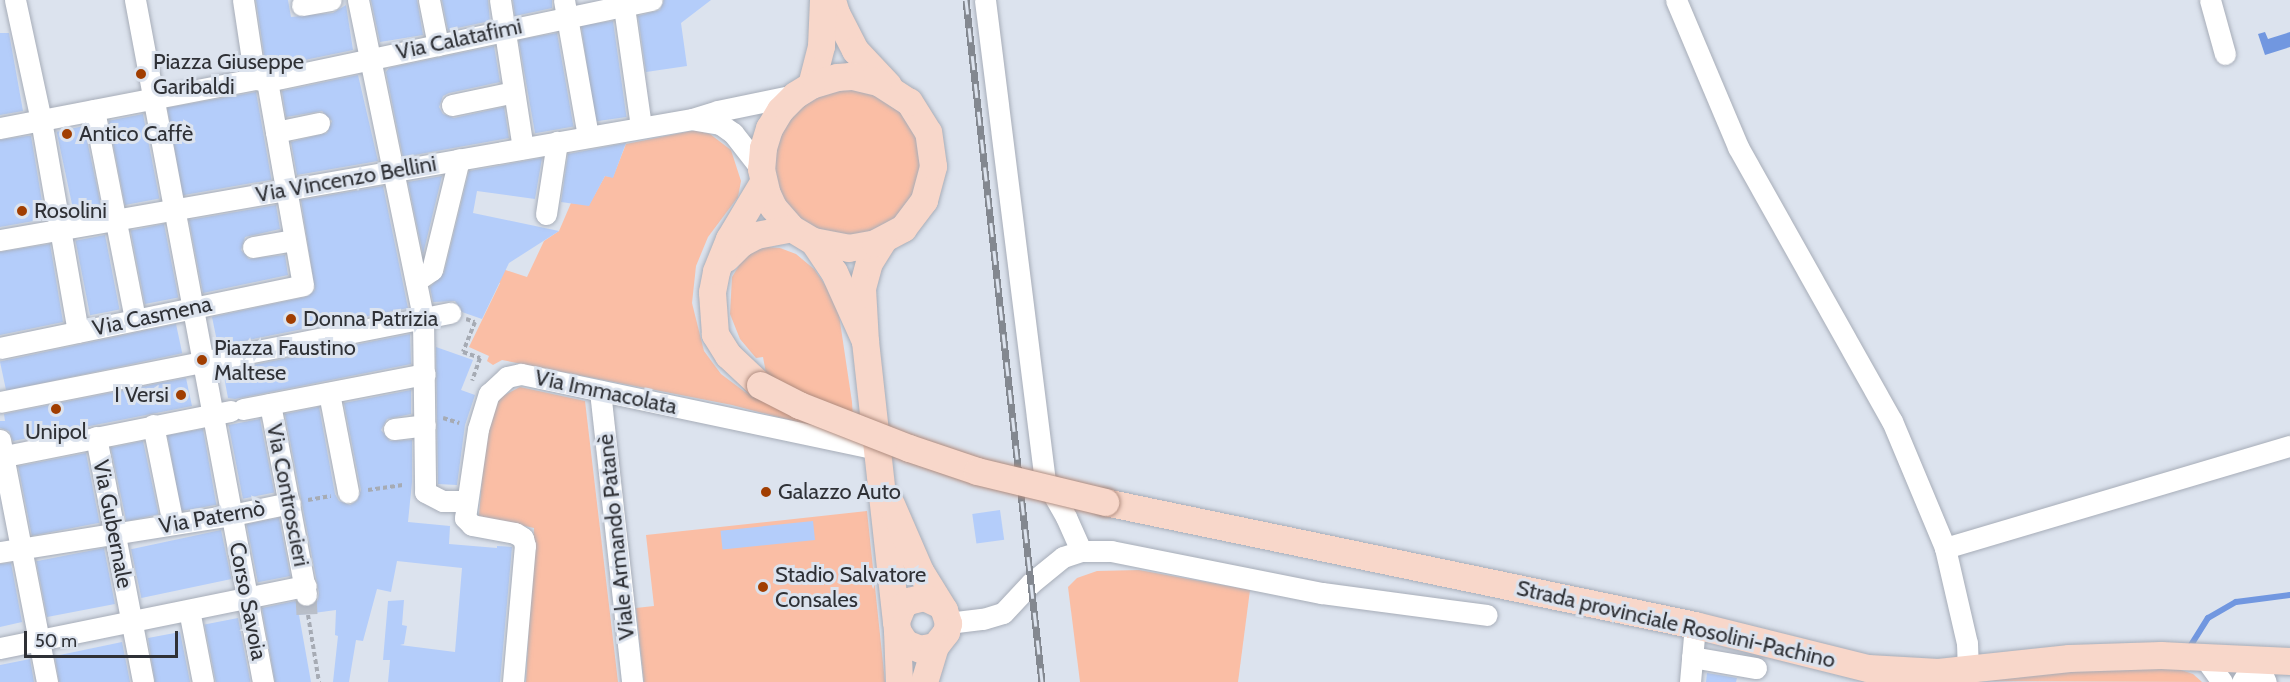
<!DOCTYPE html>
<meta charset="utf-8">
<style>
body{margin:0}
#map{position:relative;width:2290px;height:682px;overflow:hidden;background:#dce3ee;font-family:Cabin,sans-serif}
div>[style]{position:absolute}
.green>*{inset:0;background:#fabea5}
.round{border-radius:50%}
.water>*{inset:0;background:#7197e0}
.stream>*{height:6px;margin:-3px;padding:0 3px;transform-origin:3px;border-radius:3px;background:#7197e0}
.building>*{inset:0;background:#b4cdfa;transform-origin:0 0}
.minor-tunnel>*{height:21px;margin-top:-10.5px;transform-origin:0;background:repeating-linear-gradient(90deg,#b9bfc9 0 21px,transparent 0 31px)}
.path>*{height:4px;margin-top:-2px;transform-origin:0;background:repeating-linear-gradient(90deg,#a6abb4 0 4.5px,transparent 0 7.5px)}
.roads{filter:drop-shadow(0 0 2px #a7adb8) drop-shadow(0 0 2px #a7adb8)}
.minor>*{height:21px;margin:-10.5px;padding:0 10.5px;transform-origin:10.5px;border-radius:10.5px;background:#fff}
.major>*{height:27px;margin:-13.5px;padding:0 13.5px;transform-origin:13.5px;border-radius:13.5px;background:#f8d7ca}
.rail>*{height:7px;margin-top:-3.5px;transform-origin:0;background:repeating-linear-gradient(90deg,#dce3ee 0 14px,#838890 0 28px);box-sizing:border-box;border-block:2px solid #838890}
.bridges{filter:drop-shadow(0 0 2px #af8c7f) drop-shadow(0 0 2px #af8c7f)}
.major-bridge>*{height:27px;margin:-13.5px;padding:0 13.5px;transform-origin:13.5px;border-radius:13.5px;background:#f8d7ca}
.dots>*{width:16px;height:16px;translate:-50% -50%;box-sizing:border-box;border:3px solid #dce3ee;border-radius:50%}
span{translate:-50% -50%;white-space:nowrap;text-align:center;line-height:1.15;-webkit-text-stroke:6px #dce3ee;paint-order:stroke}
.street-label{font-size:22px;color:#2f3136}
.poi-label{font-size:22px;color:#2f3136}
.left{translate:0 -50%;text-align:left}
.right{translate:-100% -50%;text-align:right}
.scale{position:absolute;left:24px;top:631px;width:154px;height:27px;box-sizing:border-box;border:3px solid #2f3136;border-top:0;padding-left:8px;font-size:18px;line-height:21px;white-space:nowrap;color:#2f3136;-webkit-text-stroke:4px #dce3ee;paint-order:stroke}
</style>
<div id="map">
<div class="green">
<i class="round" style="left:773px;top:88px;width:148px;height:148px"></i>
<i style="clip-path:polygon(696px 130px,710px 134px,731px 150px,741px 181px,738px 197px,708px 237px,696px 266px,692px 303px,704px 351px,721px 374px,753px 398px,766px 373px,763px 357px,756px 358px,740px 339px,730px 314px,732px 277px,743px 259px,754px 251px,766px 247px,780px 248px,796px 254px,814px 269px,830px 292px,839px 315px,852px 402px,854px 437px,732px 405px,502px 360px,493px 365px,487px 361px,489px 356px,469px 347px,500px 283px,486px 278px,490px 265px,527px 277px,544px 241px,559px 231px,571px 203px,589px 205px,605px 176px,613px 177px,626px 144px)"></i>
<i style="clip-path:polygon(520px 387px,585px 401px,618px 682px,526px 682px,534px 528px,479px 516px,485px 440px,495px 407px,501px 397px)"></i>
<i style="clip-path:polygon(867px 511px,885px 682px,644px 682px,636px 608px,654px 606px,646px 535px)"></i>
<i style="clip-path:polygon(1139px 570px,1250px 590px,1238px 682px,1080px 682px,1068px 587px,1077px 578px,1097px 571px)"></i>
<i style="clip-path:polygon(2105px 667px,2178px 669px,2193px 674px,2202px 682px,1986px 681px)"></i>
</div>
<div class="water">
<i style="clip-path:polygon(2265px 32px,2268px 39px,2290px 32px,2290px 47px,2265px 55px,2258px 34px)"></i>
</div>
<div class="stream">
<i style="left:2191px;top:645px;width:32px;rotate:-58deg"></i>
<i style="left:2208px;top:618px;width:32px;rotate:-30deg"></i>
<i style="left:2236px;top:602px;width:54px;rotate:-7.4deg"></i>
</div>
<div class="building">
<i style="clip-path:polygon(256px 0,288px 0,291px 17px,333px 13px,346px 5px,353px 50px,266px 68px)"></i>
<i style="clip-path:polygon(371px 0,417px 0,423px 35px,380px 42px)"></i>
<i style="clip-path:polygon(442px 0,488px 0,490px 21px,448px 30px)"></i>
<i style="clip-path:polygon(513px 0,552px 0,552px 8px,515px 16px)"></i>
<i style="clip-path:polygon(664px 0,711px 0,681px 23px,687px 66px,646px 72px,638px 16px,660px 10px)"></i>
<i style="left:613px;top:21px;width:97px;height:32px;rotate:82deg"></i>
<i style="clip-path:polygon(0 33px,9px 33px,23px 111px,0 115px)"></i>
<i style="left:557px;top:33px;width:95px;height:39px;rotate:80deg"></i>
<i style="clip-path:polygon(494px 46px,500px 82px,449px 93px,443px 96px,439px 107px,443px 114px,454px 118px,504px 107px,509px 138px,403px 157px,386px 72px,389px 68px)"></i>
<i style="clip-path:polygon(358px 75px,378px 161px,297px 175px,291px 142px,327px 133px,332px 121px,322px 111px,286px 117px,282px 91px)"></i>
<i style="left:256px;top:92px;width:89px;height:90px;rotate:80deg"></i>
<i style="left:143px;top:114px;width:86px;height:35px;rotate:79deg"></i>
<i style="left:84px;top:126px;width:85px;height:28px;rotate:78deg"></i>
<i style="clip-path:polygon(27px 136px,31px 136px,45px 219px,0 227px,0 140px)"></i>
<i style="clip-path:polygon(626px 143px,613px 178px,605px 176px,589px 206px,561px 202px,568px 154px)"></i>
<i style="clip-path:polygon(542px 158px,535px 199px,477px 191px,473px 213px,559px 231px,509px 263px,482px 319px,462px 312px,455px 301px,433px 302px,430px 287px,444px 273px,469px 171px)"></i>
<i style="clip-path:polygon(442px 176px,423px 254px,408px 182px)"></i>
<i style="clip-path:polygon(383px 186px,408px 308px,218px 346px,212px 317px,306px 297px,315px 290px,301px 200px)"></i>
<i style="clip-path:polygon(276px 205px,280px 229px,245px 237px,241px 250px,249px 259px,285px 255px,288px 275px,203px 293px,189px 220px)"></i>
<i style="left:164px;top:224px;width:75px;height:34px;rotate:79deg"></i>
<i style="left:105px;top:235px;width:76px;height:30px;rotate:79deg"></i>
<i style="clip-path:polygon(50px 244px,63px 322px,0 335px,0 252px)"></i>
<i style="left:176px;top:324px;width:30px;height:180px;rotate:78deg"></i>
<i style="clip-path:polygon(410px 334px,411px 364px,235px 399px,228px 398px,223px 371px)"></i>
<i style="clip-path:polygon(436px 347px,473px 360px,461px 390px,475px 395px,465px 425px,457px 485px,438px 484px)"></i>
<i style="clip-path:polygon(186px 378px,192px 406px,13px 441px,9px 431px,0 428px,0 421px,5px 421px,4px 414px)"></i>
<i style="clip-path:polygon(411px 390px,411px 414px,387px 419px,381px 430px,390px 441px,412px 440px,412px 482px,408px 522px,450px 526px,449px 544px,497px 548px,497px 546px,512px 547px,500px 682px,388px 682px,390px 660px,383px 660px,388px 601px,404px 600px,402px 625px,407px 626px,404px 644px,400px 645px,455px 652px,462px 568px,397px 561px,391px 592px,377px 589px,363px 641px,356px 640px,349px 682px,333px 682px,338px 636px,335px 635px,336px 610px,299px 615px,311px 682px,275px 682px,262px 608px,295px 601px,301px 607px,309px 607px,318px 600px,319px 593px,285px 414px,319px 407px,335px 494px,339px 501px,350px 505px,357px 501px,361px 490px,344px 403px)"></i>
<i style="left:260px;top:419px;width:75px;height:32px;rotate:79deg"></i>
<i style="left:203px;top:429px;width:77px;height:36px;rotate:80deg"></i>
<i style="left:143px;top:441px;width:75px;height:33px;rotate:78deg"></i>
<i style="left:86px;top:453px;width:71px;height:69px;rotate:79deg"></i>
<i style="left:1000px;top:510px;width:30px;height:28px;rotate:82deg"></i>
<i style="left:279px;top:518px;width:59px;height:33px;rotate:79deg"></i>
<i style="left:813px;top:521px;width:19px;height:93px;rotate:84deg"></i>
<i style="left:221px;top:530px;width:50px;height:92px;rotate:78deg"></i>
<i style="left:104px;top:548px;width:57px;height:69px;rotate:79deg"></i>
<i style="clip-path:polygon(11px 563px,22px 622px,0 627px,0 564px)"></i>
<i style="left:238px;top:618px;width:65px;height:34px;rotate:79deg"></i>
<i style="clip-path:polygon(180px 632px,190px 682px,155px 682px,148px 638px)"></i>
<i style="clip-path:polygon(122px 642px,130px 682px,59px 682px,55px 656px)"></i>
<i style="clip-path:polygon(30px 659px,34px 682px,0 682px,0 665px)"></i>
<i style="clip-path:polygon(1707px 673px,1737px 678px,1736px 682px,1706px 682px)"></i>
</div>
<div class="minor-tunnel">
<i style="left:306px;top:595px;width:19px;rotate:87deg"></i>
</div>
<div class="path">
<i style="left:466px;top:319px;width:9px;rotate:18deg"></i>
<i style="left:475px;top:322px;width:32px;rotate:112deg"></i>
<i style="left:463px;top:352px;width:18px;rotate:19deg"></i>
<i style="left:480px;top:358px;width:24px;rotate:109deg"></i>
<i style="left:443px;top:418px;width:17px;rotate:17deg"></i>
<i style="left:368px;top:490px;width:37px;rotate:-8deg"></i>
<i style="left:308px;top:500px;width:23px;rotate:-10deg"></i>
<i style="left:308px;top:615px;width:68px;rotate:80.7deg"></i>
</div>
<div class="roads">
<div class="minor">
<i style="left:15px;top:0;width:123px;rotate:77.8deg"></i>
<i style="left:41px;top:120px;width:215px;rotate:80.1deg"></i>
<i style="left:135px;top:0;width:694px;rotate:79.37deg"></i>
<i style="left:243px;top:0;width:80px;rotate:81.4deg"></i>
<i style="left:358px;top:0;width:325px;rotate:78.4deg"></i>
<i style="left:423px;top:318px;width:174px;rotate:89.3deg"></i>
<i style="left:425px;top:492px;width:20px;rotate:27deg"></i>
<i style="left:443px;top:501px;width:24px"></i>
<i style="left:429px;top:0;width:46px;rotate:78.7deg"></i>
<i style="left:500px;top:0;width:150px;rotate:81.2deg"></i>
<i style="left:564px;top:0;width:138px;rotate:80deg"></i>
<i style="left:623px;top:0;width:128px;rotate:81.9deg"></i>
<i style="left:985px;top:0;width:484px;rotate:82.9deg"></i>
<i style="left:1045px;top:480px;width:43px;rotate:60.4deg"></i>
<i style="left:1066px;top:517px;width:37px;rotate:66deg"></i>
<i style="left:1676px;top:0;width:160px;rotate:67.1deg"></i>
<i style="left:1738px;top:147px;width:314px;rotate:60.7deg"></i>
<i style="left:1892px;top:421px;width:138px;rotate:67.3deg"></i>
<i style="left:1945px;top:548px;width:98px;rotate:77deg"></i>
<i style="left:1967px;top:643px;width:26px;rotate:88deg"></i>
<i style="left:2210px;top:0;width:56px;rotate:74.5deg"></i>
<i style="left:302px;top:5px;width:29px;rotate:-10deg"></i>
<i style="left:452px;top:105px;width:63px;rotate:-11.8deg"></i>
<i style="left:94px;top:110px;width:213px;rotate:78.9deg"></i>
<i style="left:696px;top:120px;width:24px;rotate:9deg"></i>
<i style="left:720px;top:124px;width:16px;rotate:35deg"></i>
<i style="left:733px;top:133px;width:46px;rotate:52.1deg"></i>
<i style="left:0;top:128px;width:260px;rotate:-10.9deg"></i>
<i style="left:255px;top:79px;width:12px;rotate:9deg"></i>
<i style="left:267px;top:81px;width:393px;rotate:-11.9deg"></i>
<i style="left:276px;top:132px;width:44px;rotate:-11.8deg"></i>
<i style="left:546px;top:214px;width:73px;rotate:-81.3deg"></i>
<i style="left:0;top:240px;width:702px;rotate:-9.92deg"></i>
<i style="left:692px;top:119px;width:27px;rotate:-17deg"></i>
<i style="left:718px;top:111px;width:79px;rotate:-11.7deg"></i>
<i style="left:253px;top:247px;width:42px;rotate:-9.7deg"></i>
<i style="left:416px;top:281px;width:19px;rotate:-35deg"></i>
<i style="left:432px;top:270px;width:114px;rotate:-76.3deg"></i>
<i style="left:0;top:348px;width:309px;rotate:-11.7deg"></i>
<i style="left:303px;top:285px;width:207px;rotate:-100deg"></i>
<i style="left:600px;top:391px;width:293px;rotate:83.7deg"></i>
<i style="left:329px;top:393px;width:101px;rotate:79.1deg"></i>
<i style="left:0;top:402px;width:459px;rotate:-11.2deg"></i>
<i style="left:270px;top:404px;width:194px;rotate:79.3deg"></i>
<i style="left:243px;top:409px;width:185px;rotate:-10.9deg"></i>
<i style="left:153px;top:425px;width:101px;rotate:78.6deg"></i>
<i style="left:394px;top:429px;width:31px;rotate:-7deg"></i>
<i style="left:96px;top:437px;width:249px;rotate:79.1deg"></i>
<i style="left:0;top:440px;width:247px;rotate:79deg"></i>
<i style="left:0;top:457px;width:235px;rotate:-11.3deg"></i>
<i style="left:1945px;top:548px;width:360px;rotate:-16.5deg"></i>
<i style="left:0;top:552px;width:235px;rotate:-9.1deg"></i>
<i style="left:232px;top:515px;width:59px;rotate:-11.7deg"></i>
<i style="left:189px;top:610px;width:73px;rotate:79deg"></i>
<i style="left:948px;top:623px;width:35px;rotate:-7deg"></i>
<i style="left:983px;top:619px;width:21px;rotate:-17deg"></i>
<i style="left:1003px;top:613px;width:41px;rotate:-47deg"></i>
<i style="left:1031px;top:583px;width:41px;rotate:-39.1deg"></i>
<i style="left:1063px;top:557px;width:19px;rotate:-18deg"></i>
<i style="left:1081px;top:551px;width:30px"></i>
<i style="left:1111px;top:551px;width:215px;rotate:11.3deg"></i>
<i style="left:1322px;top:593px;width:166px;rotate:7.6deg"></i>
<i style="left:0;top:648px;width:312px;rotate:-11.5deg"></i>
<i style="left:1692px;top:657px;width:65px;rotate:9.8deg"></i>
<i style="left:2204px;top:657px;width:31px;rotate:54deg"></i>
<i style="left:2256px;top:660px;width:24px;rotate:66deg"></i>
<i style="left:513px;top:682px;width:137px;rotate:-85deg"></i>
<i style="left:525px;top:546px;width:8px;rotate:-104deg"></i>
<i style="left:523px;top:538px;width:9px;rotate:-148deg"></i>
<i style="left:515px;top:533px;width:44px;rotate:-169.5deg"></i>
<i style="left:472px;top:525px;width:10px;rotate:-135deg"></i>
<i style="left:465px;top:518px;width:90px;rotate:-81.7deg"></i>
<i style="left:478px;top:429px;width:37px;rotate:-73deg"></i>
<i style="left:489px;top:394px;width:25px;rotate:-43deg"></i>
<i style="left:507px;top:377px;width:14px;rotate:-12deg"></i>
<i style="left:521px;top:374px;width:363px;rotate:11.9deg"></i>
<i style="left:1690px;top:682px;width:57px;rotate:-85deg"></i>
<i style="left:2242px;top:682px;width:26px;rotate:-58deg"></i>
</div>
<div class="major">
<i style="left:832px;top:0;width:14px;rotate:73deg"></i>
<i style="left:836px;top:13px;width:42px;rotate:62.8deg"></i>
<i style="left:855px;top:50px;width:48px;rotate:46.7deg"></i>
<i style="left:811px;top:85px;width:40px;rotate:-75.6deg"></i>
<i style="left:821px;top:46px;width:46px;rotate:-87.5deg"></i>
<i style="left:883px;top:240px;width:26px;rotate:122deg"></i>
<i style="left:869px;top:262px;width:27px;rotate:105deg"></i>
<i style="left:862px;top:288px;width:53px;rotate:86.8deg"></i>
<i style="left:865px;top:341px;width:282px;rotate:83.7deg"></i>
<i style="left:813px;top:241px;width:36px;rotate:11deg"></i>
<i style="left:848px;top:248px;width:27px;rotate:-10deg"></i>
<i style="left:875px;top:243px;width:32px;rotate:-28deg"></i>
<i style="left:903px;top:228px;width:35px;rotate:-53deg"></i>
<i style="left:924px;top:200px;width:35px;rotate:-75deg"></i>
<i style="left:933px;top:166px;width:34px;rotate:-98deg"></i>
<i style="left:928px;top:132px;width:36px;rotate:-122deg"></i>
<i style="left:909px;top:102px;width:37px;rotate:-147deg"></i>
<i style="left:878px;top:82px;width:28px;rotate:-167deg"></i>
<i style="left:851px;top:76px;width:14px;rotate:176deg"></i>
<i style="left:837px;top:77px;width:27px;rotate:163deg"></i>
<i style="left:811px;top:85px;width:19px;rotate:148deg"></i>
<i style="left:795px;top:95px;width:21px;rotate:135deg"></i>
<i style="left:780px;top:110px;width:21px;rotate:121deg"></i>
<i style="left:769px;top:128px;width:21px;rotate:107deg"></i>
<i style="left:763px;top:148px;width:21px;rotate:95deg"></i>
<i style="left:761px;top:169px;width:26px;rotate:77deg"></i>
<i style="left:767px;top:194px;width:14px;rotate:65deg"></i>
<i style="left:773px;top:207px;width:28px;rotate:49deg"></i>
<i style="left:791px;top:228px;width:26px;rotate:31deg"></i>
<i style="left:813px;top:241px;width:37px;rotate:56deg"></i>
<i style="left:834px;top:272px;width:76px;rotate:65.8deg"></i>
<i style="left:726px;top:258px;width:21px;rotate:-45deg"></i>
<i style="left:741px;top:243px;width:17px;rotate:-28deg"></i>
<i style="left:756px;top:235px;width:36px;rotate:-11deg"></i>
<i style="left:760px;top:385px;width:44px;rotate:-136.8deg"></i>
<i style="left:728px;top:355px;width:25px;rotate:-122deg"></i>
<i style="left:715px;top:334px;width:42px;rotate:-94.1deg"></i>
<i style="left:712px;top:292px;width:21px;rotate:-79deg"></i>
<i style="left:716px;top:271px;width:35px;rotate:-68deg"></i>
<i style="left:729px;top:239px;width:66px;rotate:-59.2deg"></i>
<i style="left:1105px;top:502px;width:603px;rotate:11.78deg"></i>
<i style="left:1695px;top:625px;width:178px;rotate:14deg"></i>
<i style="left:1868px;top:668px;width:70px;rotate:3.3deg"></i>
<i style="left:1938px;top:672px;width:132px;rotate:-6.1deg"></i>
<i style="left:2069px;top:658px;width:92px;rotate:-1.9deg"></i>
<i style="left:2161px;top:655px;width:129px;rotate:2.7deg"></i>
<i style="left:891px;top:504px;width:73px;rotate:66.6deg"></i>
<i style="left:920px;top:571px;width:46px;rotate:58.4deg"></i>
<i style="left:944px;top:610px;width:14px;rotate:73deg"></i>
<i style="left:948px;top:623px;width:9px;rotate:103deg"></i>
<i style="left:946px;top:632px;width:18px;rotate:128deg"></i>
<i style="left:935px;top:646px;width:15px;rotate:169deg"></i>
<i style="left:920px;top:649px;width:16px;rotate:-158deg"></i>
<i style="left:905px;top:643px;width:15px;rotate:-122deg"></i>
<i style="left:897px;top:630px;width:9px;rotate:-96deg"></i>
<i style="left:896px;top:621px;width:16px;rotate:-68deg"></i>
<i style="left:902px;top:606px;width:8px;rotate:-40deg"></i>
<i style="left:908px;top:601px;width:16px;rotate:-14deg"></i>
<i style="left:924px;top:597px;width:17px;rotate:25deg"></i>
<i style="left:897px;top:630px;width:52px;rotate:87.8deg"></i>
<i style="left:924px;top:682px;width:38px;rotate:-73deg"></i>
</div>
</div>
<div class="rail">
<i style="left:966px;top:0;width:686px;rotate:83.64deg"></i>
</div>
<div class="bridges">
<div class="major-bridge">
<i style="left:760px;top:385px;width:44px;rotate:27.1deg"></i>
<i style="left:799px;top:405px;width:118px;rotate:21.4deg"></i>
<i style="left:909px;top:448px;width:72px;rotate:18.7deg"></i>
<i style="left:977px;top:471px;width:132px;rotate:13.6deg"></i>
</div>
</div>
<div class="dots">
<i style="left:141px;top:74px;background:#a13e01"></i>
<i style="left:67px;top:134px;background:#a13e01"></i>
<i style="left:22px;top:211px;background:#a13e01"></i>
<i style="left:291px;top:319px;background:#a13e01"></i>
<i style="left:202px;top:360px;background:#a13e01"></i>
<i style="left:181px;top:395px;background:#a13e01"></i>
<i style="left:56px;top:409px;background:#a13e01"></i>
<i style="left:766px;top:492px;background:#a13e01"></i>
<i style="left:763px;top:587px;background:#a13e01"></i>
</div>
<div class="street-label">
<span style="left:459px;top:39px;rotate:-12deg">Via Calatafimi</span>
<span style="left:346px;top:179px;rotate:-10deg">Via Vincenzo Bellini</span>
<span style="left:152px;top:316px;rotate:-12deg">Via Casmena</span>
<span style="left:606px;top:392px;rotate:12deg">Via Immacolata</span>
<span style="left:288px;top:495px;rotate:79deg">Via Controscieri</span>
<span style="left:212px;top:517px;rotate:-10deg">Via Paternò</span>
<span style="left:113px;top:524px;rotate:79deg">Via Gubernale</span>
<span style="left:616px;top:537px;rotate:-96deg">Viale Armando Patanè</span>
<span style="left:248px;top:601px;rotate:79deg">Corso Savoia</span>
<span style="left:1676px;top:624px;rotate:13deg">Strada provinciale Rosolini-Pachino</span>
</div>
<div class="poi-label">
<span class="left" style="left:153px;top:74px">Piazza Giuseppe<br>Garibaldi</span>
<span class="left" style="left:79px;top:134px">Antico Caffè</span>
<span class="left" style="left:34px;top:211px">Rosolini</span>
<span class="left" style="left:303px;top:319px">Donna Patrizia</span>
<span class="left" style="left:214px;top:360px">Piazza Faustino<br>Maltese</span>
<span class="right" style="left:169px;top:395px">I Versi</span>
<span style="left:56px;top:432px">Unipol</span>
<span class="left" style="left:778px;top:492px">Galazzo Auto</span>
<span class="left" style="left:775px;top:587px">Stadio Salvatore<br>Consales</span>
</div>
<div class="scale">50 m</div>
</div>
